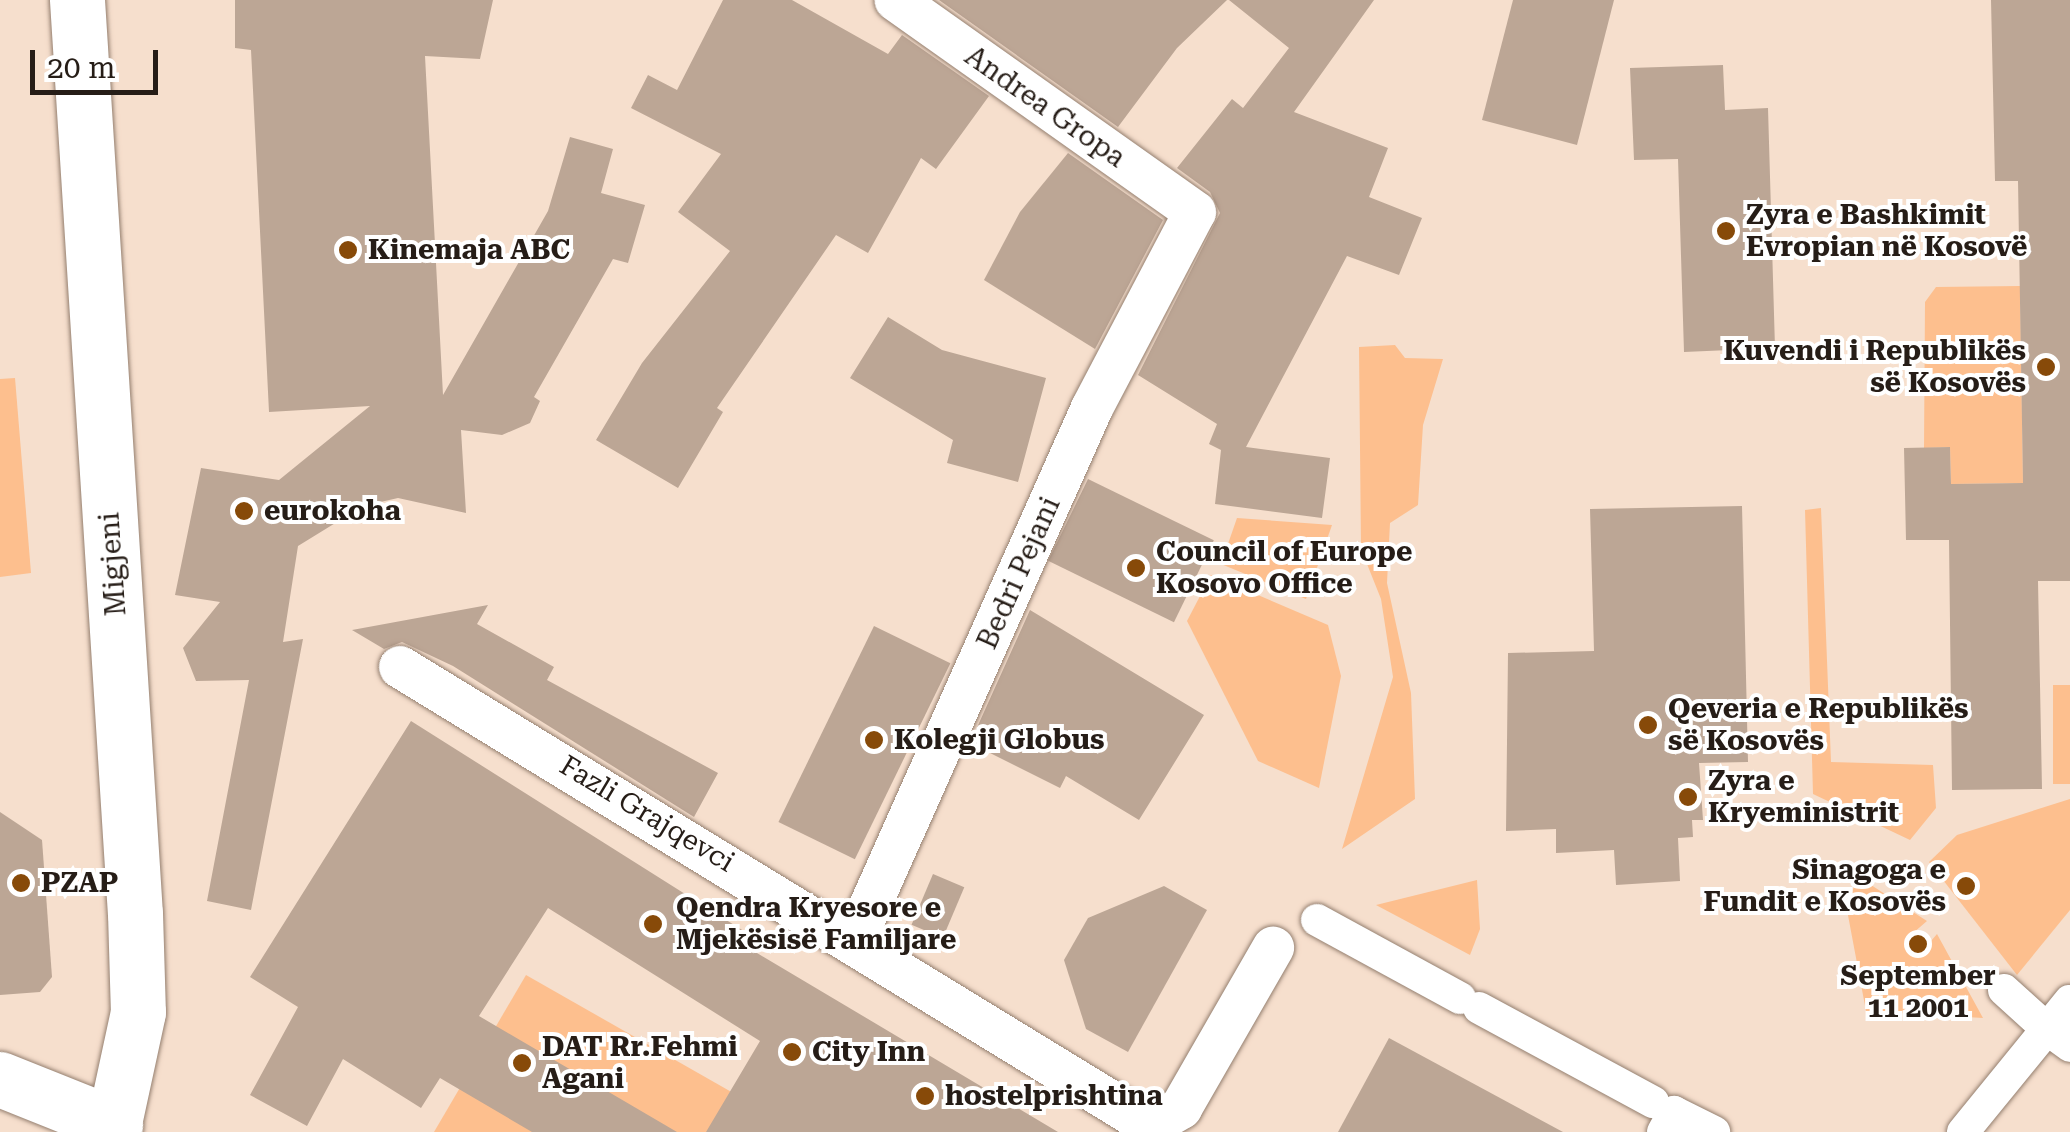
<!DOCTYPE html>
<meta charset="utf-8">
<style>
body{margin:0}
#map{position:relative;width:2070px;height:1132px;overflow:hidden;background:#f6dfcd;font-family:"Roboto Serif",serif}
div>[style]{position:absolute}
.green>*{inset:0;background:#fdbf8e;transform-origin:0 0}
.building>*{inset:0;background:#bca695;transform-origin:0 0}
.roads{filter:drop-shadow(0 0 2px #947f6f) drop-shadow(0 0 2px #947f6f)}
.pedestrian>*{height:32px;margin:-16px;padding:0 16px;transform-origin:16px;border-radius:16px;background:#fff}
.minor>*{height:42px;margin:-21px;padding:0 21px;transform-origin:21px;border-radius:21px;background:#fff}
.tertiary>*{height:55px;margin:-27.5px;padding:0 27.5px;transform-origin:27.5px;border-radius:27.5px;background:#fff}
.secondary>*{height:55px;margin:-27.5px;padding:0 27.5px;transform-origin:27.5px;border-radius:27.5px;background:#fff}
.dots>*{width:28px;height:28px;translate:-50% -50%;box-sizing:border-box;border:5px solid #fff;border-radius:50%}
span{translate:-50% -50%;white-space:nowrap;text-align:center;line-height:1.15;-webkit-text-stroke:8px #fff;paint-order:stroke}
.street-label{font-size:28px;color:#261d17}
.poi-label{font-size:28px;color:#261d17;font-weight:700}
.left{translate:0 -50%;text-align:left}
.right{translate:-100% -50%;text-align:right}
.scale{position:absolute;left:30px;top:50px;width:128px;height:45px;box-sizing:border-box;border:5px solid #261d17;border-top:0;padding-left:12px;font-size:30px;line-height:35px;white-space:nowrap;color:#261d17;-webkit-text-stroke:8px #fff;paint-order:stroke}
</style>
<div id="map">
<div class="green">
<i style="clip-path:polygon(2020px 286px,2023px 483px,1951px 484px,1950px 447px,1924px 448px,1925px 302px,1936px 287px)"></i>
<i style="clip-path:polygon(1395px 345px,1405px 358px,1443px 359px,1423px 425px,1418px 505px,1390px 523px,1387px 583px,1411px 693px,1415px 799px,1342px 849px,1393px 677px,1381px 599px,1361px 549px,1359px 347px)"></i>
<i style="clip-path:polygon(15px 378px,31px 573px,0 577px,0 379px)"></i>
<i style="clip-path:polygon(1821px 508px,1831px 762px,1933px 765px,1936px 808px,1910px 840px,1813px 794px,1805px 510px)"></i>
<i style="clip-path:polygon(1237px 518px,1332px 525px,1306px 599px,1221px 564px)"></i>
<i style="clip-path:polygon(1211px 575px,1328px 625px,1341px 676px,1319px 788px,1258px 761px,1187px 621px)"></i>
<i style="left:2053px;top:685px;width:17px;height:99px"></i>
<i style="clip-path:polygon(2070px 799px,2070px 910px,2017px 975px,1929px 862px,1957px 835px)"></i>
<i style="clip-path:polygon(1857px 876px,1927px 921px,1905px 940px,1919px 955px,1937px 934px,1983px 1018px,1866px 1011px,1847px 910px)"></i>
<i style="clip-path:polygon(1477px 880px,1480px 929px,1470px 955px,1376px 905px)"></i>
<i style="clip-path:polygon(526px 975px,742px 1098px,722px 1132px,434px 1132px)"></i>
</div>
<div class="building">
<i style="clip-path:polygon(235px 0,493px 0,480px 59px,425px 56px,443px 395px,548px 211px,570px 137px,613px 149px,601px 193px,645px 205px,628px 263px,613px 259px,534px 397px,540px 401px,530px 423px,502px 435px,461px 430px,466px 513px,398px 498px,363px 506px,298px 546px,283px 642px,303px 639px,251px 910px,207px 901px,249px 680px,196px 681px,183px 648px,220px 602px,175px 595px,201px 468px,279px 480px,370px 406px,269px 412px,251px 50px,235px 48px)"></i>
<i style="clip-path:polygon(723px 0,792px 0,888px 54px,902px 35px,989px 96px,936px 169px,921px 158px,868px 253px,836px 235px,717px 408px,723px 412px,678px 488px,596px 440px,642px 363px,730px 251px,678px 212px,721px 154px,631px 108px,648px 75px,677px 90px)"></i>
<i style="clip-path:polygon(939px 0,1227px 0,1177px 48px,1118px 127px)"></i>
<i style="clip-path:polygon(1229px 0,1374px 0,1294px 112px,1388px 148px,1369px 197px,1422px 218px,1399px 275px,1347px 256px,1246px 447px,1330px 458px,1322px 518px,1215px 504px,1221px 450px,1209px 444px,1217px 424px,1138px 375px,1220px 213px,1210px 192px,1177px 168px,1232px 99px,1243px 108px,1289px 48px)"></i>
<i style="clip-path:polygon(1513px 0,1614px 0,1577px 145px,1482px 120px)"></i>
<i style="clip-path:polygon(1991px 0,2070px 0,2070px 581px,2038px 581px,2042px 789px,1952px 790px,1949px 540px,1906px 540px,1904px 448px,1950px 447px,1951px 484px,2023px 483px,2018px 181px,1995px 181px)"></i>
<i style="clip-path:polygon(1723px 65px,1725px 110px,1768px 108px,1775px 348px,1684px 352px,1678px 159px,1634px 160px,1630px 68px)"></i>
<i style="clip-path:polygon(1068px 153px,1163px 220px,1095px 349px,984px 280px,1020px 212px)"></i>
<i style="clip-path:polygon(888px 317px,942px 350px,1046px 378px,1018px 482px,947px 463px,953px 440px,850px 378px)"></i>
<i style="left:1088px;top:479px;width:140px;height:91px;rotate:26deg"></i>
<i style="clip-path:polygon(1742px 506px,1748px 762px,1699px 763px,1703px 820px,1692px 820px,1693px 837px,1678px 838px,1680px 881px,1616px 885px,1614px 850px,1556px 853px,1556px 829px,1506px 831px,1508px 653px,1594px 651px,1590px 509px)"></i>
<i style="clip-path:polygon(488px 605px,477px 624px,554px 667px,547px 680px,718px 773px,694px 817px,453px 666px,402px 642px,384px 649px,352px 630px)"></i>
<i style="clip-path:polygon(1030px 610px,1204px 715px,1139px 820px,1066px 776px,1060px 788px,970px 743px)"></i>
<i style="left:874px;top:626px;width:85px;height:218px;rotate:26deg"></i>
<i style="clip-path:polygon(411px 721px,758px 940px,752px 950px,1058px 1132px,706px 1132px,760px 1041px,548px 908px,479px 1016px,677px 1132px,532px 1132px,440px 1078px,421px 1108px,343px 1059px,307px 1126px,250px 1095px,298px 1007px,250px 977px)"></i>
<i style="clip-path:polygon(0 812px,42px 840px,52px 977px,40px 992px,0 995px)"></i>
<i style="left:933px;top:874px;width:34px;height:55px;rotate:23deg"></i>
<i style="clip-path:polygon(1164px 886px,1207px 910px,1128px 1052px,1086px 1029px,1064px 960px,1088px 918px)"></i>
<i style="clip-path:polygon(1389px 1038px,1563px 1132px,1338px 1132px)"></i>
</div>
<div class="roads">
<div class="pedestrian">
<i style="left:1317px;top:920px;width:163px;rotate:28.6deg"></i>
<i style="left:2004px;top:990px;width:58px;rotate:42.2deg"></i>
<i style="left:2047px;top:1029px;width:36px;rotate:-51deg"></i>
<i style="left:1479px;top:1008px;width:198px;rotate:28.4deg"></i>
<i style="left:1663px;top:1132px;width:23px;rotate:-61deg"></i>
<i style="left:1674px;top:1112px;width:45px;rotate:26.6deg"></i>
<i style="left:1963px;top:1132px;width:133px;rotate:-50.8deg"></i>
<i style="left:2047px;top:1029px;width:29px;rotate:36deg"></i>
</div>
<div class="minor">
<i style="left:400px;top:667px;width:874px;rotate:31.44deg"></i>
<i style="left:855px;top:940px;width:582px;rotate:-65.99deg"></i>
<i style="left:1092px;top:408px;width:221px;rotate:-62.3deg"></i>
<i style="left:1195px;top:212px;width:367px;rotate:-144.7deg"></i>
<i style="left:1140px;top:1132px;width:48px;rotate:-30.3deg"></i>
<i style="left:1181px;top:1108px;width:185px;rotate:-60.1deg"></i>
</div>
<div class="tertiary">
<i style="left:0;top:1079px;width:124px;rotate:21.8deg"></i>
</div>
<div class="secondary">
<i style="left:77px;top:0;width:915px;rotate:86.37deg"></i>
<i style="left:135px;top:913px;width:99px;rotate:88.3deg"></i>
<i style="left:138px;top:1012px;width:123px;rotate:102.2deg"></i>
</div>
</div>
<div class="dots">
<i style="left:1726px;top:231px;background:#874a09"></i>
<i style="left:348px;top:250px;background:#874a09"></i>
<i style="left:2046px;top:367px;background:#874a09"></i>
<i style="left:244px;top:511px;background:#874a09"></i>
<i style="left:1136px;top:568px;background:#874a09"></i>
<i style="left:1648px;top:725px;background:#874a09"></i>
<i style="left:874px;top:740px;background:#874a09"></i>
<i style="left:1688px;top:797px;background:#874a09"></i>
<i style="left:21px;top:883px;background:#874a09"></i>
<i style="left:1966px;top:886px;background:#874a09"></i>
<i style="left:653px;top:924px;background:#874a09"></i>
<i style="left:1918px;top:944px;background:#874a09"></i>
<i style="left:792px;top:1052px;background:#874a09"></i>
<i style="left:522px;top:1063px;background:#874a09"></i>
<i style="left:925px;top:1096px;background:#874a09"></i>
</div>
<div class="street-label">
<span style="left:1045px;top:107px;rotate:35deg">Andrea Gropa</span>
<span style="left:113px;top:564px;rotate:-94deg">Migjeni</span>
<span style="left:1019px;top:573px;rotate:-66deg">Bedri Pejani</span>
<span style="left:647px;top:814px;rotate:31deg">Fazli Grajqevci</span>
</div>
<div class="poi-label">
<span class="left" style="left:1746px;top:231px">Zyra e Bashkimit<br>Evropian në Kosovë</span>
<span class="left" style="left:368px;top:250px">Kinemaja ABC</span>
<span class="right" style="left:2026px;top:367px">Kuvendi i Republikës<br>së Kosovës</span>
<span class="left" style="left:264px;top:511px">eurokoha</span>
<span class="left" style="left:1156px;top:568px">Council of Europe<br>Kosovo Office</span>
<span class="left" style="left:1668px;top:725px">Qeveria e Republikës<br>së Kosovës</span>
<span class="left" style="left:894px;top:740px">Kolegji Globus</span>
<span class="left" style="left:1708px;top:797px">Zyra e<br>Kryeministrit</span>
<span class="right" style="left:1946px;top:886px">Sinagoga e<br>Fundit e Kosovës</span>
<span class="left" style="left:41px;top:883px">PZAP</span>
<span class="left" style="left:676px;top:924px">Qendra Kryesore e<br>Mjekësisë Familjare</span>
<span style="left:1918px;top:992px">September<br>11 2001</span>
<span class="left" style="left:542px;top:1063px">DAT Rr.Fehmi<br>Agani</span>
<span class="left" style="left:812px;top:1052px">City Inn</span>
<span class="left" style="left:945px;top:1096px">hostelprishtina</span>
</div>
<div class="scale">20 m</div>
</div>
